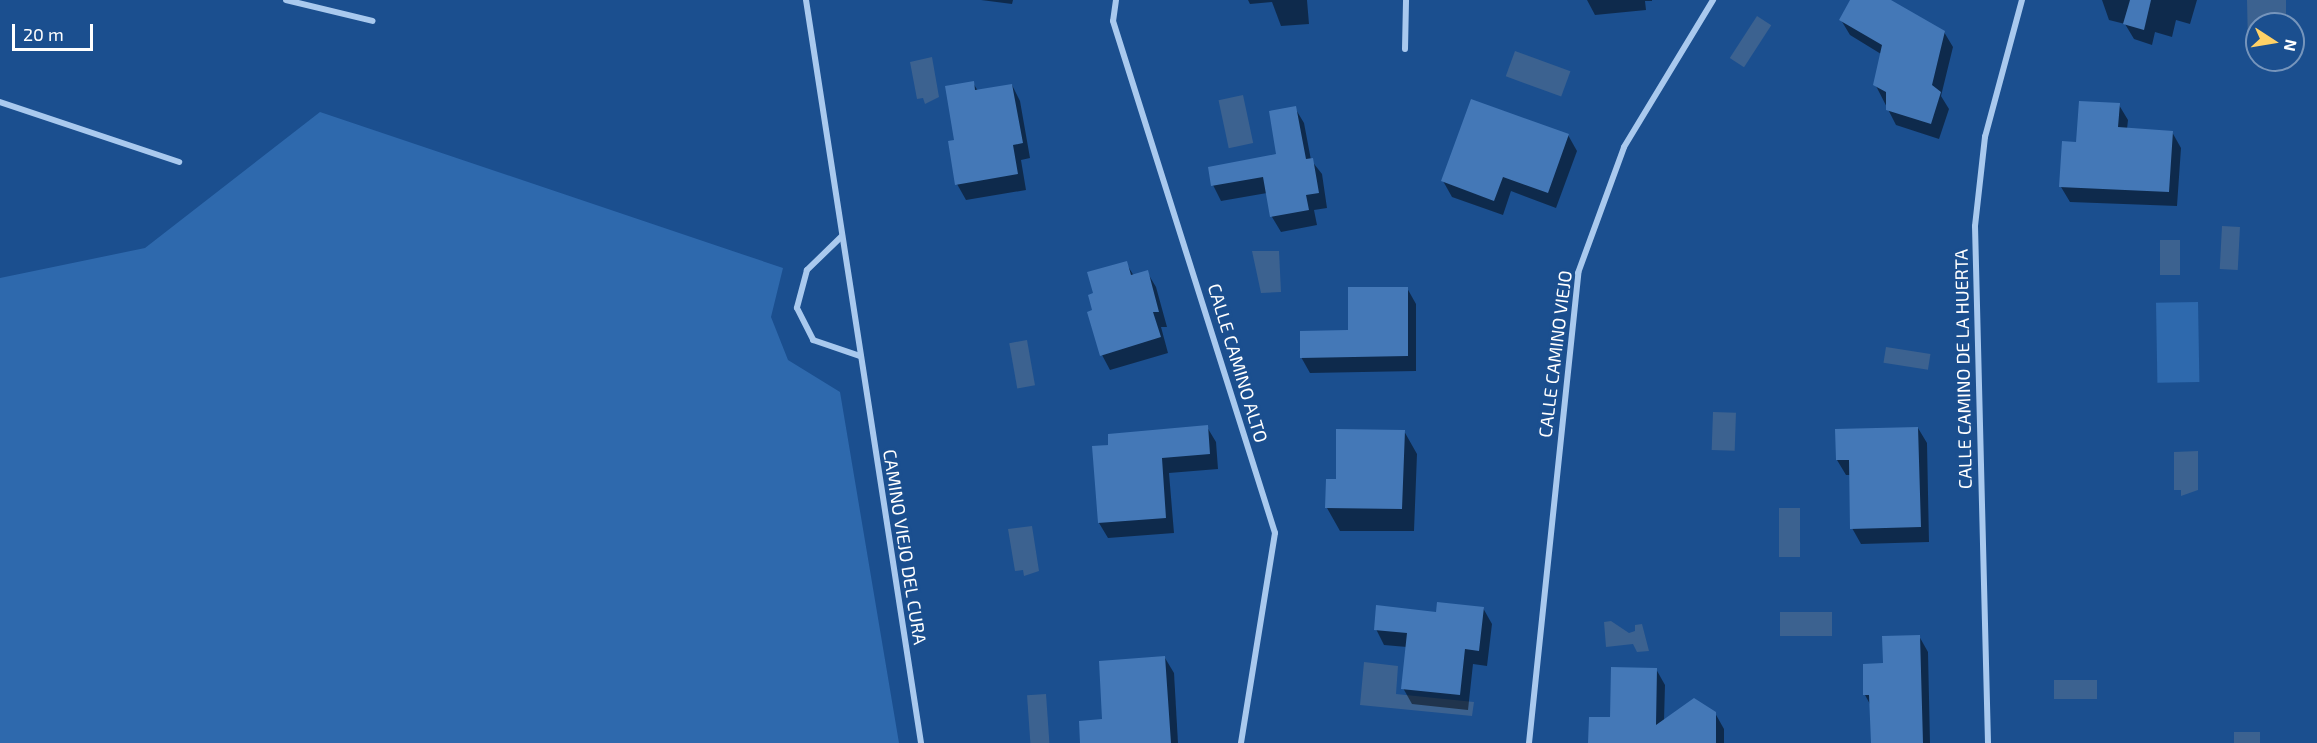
<!DOCTYPE html>
<style>
body{margin:0}
#map{position:relative;width:2317px;height:743px;overflow:hidden;background:#1b4f8f;font-family:"Exo 2",sans-serif}
div>[style]{position:absolute}
.green>*{inset:0;background:#2e69ad;transform-origin:0 0}
.water>*{inset:0;background:#3c6290;transform-origin:0 0}
.shadow>*{inset:0;background:#0007}
.building>*{inset:0;background:#4478b7}
.minor>*{height:6px;margin:-3px;padding:0 3px;transform-origin:3px;border-radius:3px;background:#a9c9ee}
span{translate:-50% -50%;white-space:nowrap;text-align:center;line-height:1.15;-webkit-text-stroke:6px #1b4f8f;paint-order:stroke}
.street-label{font-size:18px;color:#fff}
.north{position:absolute;left:2245px;top:12px;width:60px;height:60px;box-sizing:border-box;background:#1b4f8f;border:2px solid #7695bc;border-radius:50%;rotate:102deg;font-size:16px;font-weight:700;line-height:24px;text-align:center;color:#fff}
.north::after{content:'';display:block;margin:auto;width:21px;height:27px;background:#ffd166;clip-path:polygon(50% 0,100% 100%,50% 72%,0 100%)}
.scale{position:absolute;left:12px;top:24px;width:81px;height:27px;box-sizing:border-box;border:3px solid #fff;border-top:0;padding-left:8px;font-size:18px;line-height:21px;white-space:nowrap;color:#fff;-webkit-text-stroke:4px #1b4f8f;paint-order:stroke}
</style>
<div id="map">
<div class="green">
<i style="clip-path:polygon(320px 112px,783px 268px,771px 317px,788px 360px,840px 392px,899px 743px,0 743px,0 278px,145px 248px)"></i>
<i style="left:2198px;top:302px;width:80px;height:42px;rotate:89deg"></i>
</div>
<div class="water">
<i style="clip-path:polygon(2247px 0,2286px 0,2286px 24px,2257px 24px,2257px 44px,2248px 45px)"></i>
<i style="left:1757px;top:16px;width:17px;height:50px;rotate:33deg"></i>
<i style="left:1515px;top:51px;width:59px;height:27px;rotate:20deg"></i>
<i style="clip-path:polygon(932px 57px,939px 97px,925px 104px,923px 98px,917px 99px,910px 62px)"></i>
<i style="left:1243px;top:95px;width:49px;height:25px;rotate:78deg"></i>
<i style="left:2222px;top:226px;width:18px;height:43px;rotate:3deg"></i>
<i style="left:2160px;top:240px;width:20px;height:35px"></i>
<i style="clip-path:polygon(1252px 251px,1279px 251px,1281px 292px,1261px 293px)"></i>
<i style="left:1027px;top:340px;width:46px;height:18px;rotate:80deg"></i>
<i style="left:1886px;top:347px;width:45px;height:16px;rotate:9deg"></i>
<i style="left:1713px;top:412px;width:23px;height:38px;rotate:2deg"></i>
<i style="clip-path:polygon(2198px 451px,2198px 490px,2181px 496px,2181px 490px,2174px 490px,2174px 452px)"></i>
<i style="left:1779px;top:508px;width:21px;height:49px"></i>
<i style="clip-path:polygon(1032px 526px,1039px 571px,1024px 576px,1023px 570px,1015px 571px,1008px 529px)"></i>
<i style="left:1832px;top:612px;width:24px;height:52px;rotate:90deg"></i>
<i style="clip-path:polygon(1611px 621px,1629px 633px,1635px 631px,1635px 625px,1642px 624px,1649px 651px,1637px 652px,1633px 644px,1606px 647px,1604px 622px)"></i>
<i style="clip-path:polygon(1364px 662px,1398px 666px,1396px 694px,1474px 702px,1472px 716px,1360px 705px)"></i>
<i style="left:2054px;top:680px;width:43px;height:19px"></i>
<i style="left:1046px;top:694px;width:49px;height:19px;rotate:86deg"></i>
<i style="left:2234px;top:732px;width:26px;height:11px"></i>
</div>
<div class="shadow">
<i style="clip-path:polygon(981px 0,1013px 0,1012px 4px)"></i>
<i style="clip-path:polygon(1248px 0,1307px 0,1309px 24px,1281px 26px,1272px 2px,1250px 4px)"></i>
<i style="clip-path:polygon(1587px 0,1652px 0,1652px 1px,1645px 1px,1646px 10px,1595px 15px)"></i>
<i style="clip-path:polygon(1852px 0,1888px 0,1944px 32px,1953px 47px,1941px 96px,1949px 109px,1939px 139px,1896px 125px,1875px 84px,1881px 54px,1850px 35px,1841px 20px)"></i>
<i style="clip-path:polygon(2102px 0,2197px 0,2190px 24px,2176px 20px,2172px 37px,2155px 32px,2152px 45px,2134px 39px,2125px 24px,2109px 20px)"></i>
<i style="clip-path:polygon(973px 83px,978px 91px,1012px 85px,1020px 101px,1030px 158px,1021px 160px,1026px 190px,966px 200px,957px 184px,956px 141px)"></i>
<i style="clip-path:polygon(2119px 105px,2128px 120px,2127px 129px,2172px 132px,2181px 148px,2177px 206px,2070px 202px,2061px 187px,2078px 143px)"></i>
<i style="clip-path:polygon(1295px 108px,1304px 123px,1311px 160px,1322px 174px,1327px 208px,1314px 210px,1317px 225px,1281px 232px,1272px 217px,1267px 193px,1221px 201px,1213px 185px,1278px 155px)"></i>
<i style="clip-path:polygon(1568px 135px,1577px 151px,1556px 208px,1511px 191px,1503px 215px,1452px 197px,1443px 181px)"></i>
<i style="clip-path:polygon(1126px 263px,1134px 276px,1147px 272px,1156px 287px,1167px 327px,1161px 327px,1168px 353px,1110px 370px,1102px 355px,1094px 311px)"></i>
<i style="clip-path:polygon(1407px 288px,1416px 304px,1416px 371px,1310px 373px,1301px 357px,1349px 331px)"></i>
<i style="clip-path:polygon(1207px 427px,1216px 442px,1218px 469px,1169px 473px,1174px 533px,1108px 538px,1099px 523px,1093px 448px)"></i>
<i style="clip-path:polygon(1918px 428px,1927px 443px,1929px 542px,1861px 544px,1852px 528px,1851px 475px,1846px 475px,1837px 460px)"></i>
<i style="clip-path:polygon(1404px 431px,1417px 454px,1414px 531px,1340px 531px,1327px 508px,1327px 481px,1337px 481px)"></i>
<i style="clip-path:polygon(1483px 608px,1492px 624px,1487px 666px,1473px 664px,1468px 710px,1412px 704px,1403px 688px,1407px 647px,1384px 645px,1376px 629px,1437px 614px)"></i>
<i style="clip-path:polygon(1919px 636px,1928px 652px,1930px 743px,1872px 743px,1871px 706px,1865px 695px,1884px 664px)"></i>
<i style="clip-path:polygon(1165px 658px,1174px 673px,1178px 743px,1082px 743px)"></i>
<i style="clip-path:polygon(1656px 669px,1665px 685px,1664px 721px,1715px 713px,1724px 729px,1724px 743px,1590px 743px)"></i>
</div>
<div class="building">
<i style="clip-path:polygon(1850px 0,1891px 0,1945px 31px,1932px 85px,1941px 92px,1931px 124px,1886px 110px,1886px 92px,1873px 85px,1882px 45px,1839px 20px)"></i>
<i style="clip-path:polygon(2130px 0,2151px 0,2144px 30px,2123px 24px)"></i>
<i style="clip-path:polygon(974px 81px,975px 90px,1012px 84px,1023px 143px,1013px 145px,1018px 174px,955px 185px,948px 141px,954px 140px,945px 86px)"></i>
<i style="clip-path:polygon(1471px 99px,1569px 134px,1548px 193px,1503px 177px,1494px 201px,1441px 181px)"></i>
<i style="clip-path:polygon(2079px 101px,2120px 103px,2118px 127px,2173px 131px,2169px 192px,2059px 187px,2062px 141px,2076px 142px)"></i>
<i style="clip-path:polygon(1296px 106px,1306px 159px,1313px 158px,1319px 193px,1306px 195px,1309px 210px,1270px 217px,1263px 177px,1211px 186px,1208px 167px,1276px 154px,1269px 111px)"></i>
<i style="clip-path:polygon(1127px 261px,1131px 275px,1148px 270px,1159px 312px,1153px 312px,1161px 337px,1100px 356px,1087px 312px,1092px 310px,1088px 295px,1093px 293px,1087px 272px)"></i>
<i style="clip-path:polygon(1348px 287px,1408px 287px,1408px 356px,1300px 358px,1300px 331px,1348px 330px)"></i>
<i style="clip-path:polygon(1208px 425px,1210px 454px,1162px 458px,1166px 518px,1098px 523px,1092px 446px,1108px 445px,1108px 434px)"></i>
<i style="clip-path:polygon(1918px 427px,1921px 527px,1850px 529px,1849px 460px,1836px 460px,1835px 429px)"></i>
<i style="clip-path:polygon(1336px 429px,1405px 430px,1402px 509px,1325px 508px,1326px 479px,1336px 479px)"></i>
<i style="clip-path:polygon(1437px 602px,1484px 607px,1479px 651px,1465px 649px,1460px 695px,1401px 689px,1407px 633px,1374px 630px,1376px 605px,1436px 612px)"></i>
<i style="clip-path:polygon(1920px 635px,1923px 743px,1871px 743px,1869px 695px,1863px 695px,1863px 664px,1883px 663px,1882px 636px)"></i>
<i style="clip-path:polygon(1165px 656px,1171px 743px,1080px 743px,1079px 721px,1102px 719px,1099px 661px)"></i>
<i style="clip-path:polygon(1611px 667px,1657px 668px,1656px 725px,1694px 698px,1716px 712px,1716px 743px,1588px 743px,1589px 717px,1610px 717px)"></i>
</div>
<div class="minor">
<i style="left:286px;top:0;width:89px;rotate:13.6deg"></i>
<i style="left:806px;top:0;width:752px;rotate:81.2deg"></i>
<i style="left:1116px;top:0;width:21px;rotate:98deg"></i>
<i style="left:1113px;top:21px;width:537px;rotate:72.44deg"></i>
<i style="left:1275px;top:533px;width:213px;rotate:99.2deg"></i>
<i style="left:1405px;top:49px;width:49px;rotate:-88.8deg"></i>
<i style="left:0;top:102px;width:189px;rotate:18.5deg"></i>
<i style="left:842px;top:236px;width:49px;rotate:135.8deg"></i>
<i style="left:807px;top:270px;width:39px;rotate:105deg"></i>
<i style="left:797px;top:308px;width:36px;rotate:63deg"></i>
<i style="left:813px;top:340px;width:50px;rotate:18.8deg"></i>
<i style="left:1529px;top:743px;width:473px;rotate:-84deg"></i>
<i style="left:1578px;top:273px;width:134px;rotate:-69.9deg"></i>
<i style="left:1624px;top:147px;width:172px;rotate:-58.8deg"></i>
<i style="left:1988px;top:743px;width:517px;rotate:-91.44deg"></i>
<i style="left:1975px;top:226px;width:90px;rotate:-83.6deg"></i>
<i style="left:1985px;top:137px;width:142px;rotate:-74.9deg"></i>
</div>
<div class="street-label">
<span style="left:1555px;top:354px;rotate:-83deg">CALLE CAMINO VIEJO</span>
<span style="left:1238px;top:363px;rotate:73deg">CALLE CAMINO ALTO</span>
<span style="left:1963px;top:369px;rotate:-91deg">CALLE CAMINO DE LA HUERTA</span>
<span style="left:905px;top:547px;rotate:81deg">CAMINO VIEJO DEL CURA</span>
</div>
<div class="north">N</div>
<div class="scale">20 m</div>
</div>
